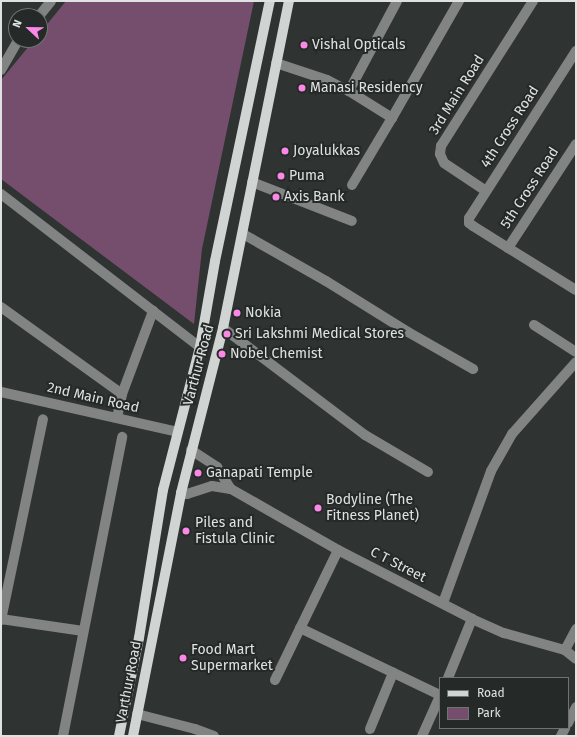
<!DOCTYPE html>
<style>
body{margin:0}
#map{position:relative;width:577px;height:737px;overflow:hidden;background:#2f3432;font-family:"Fira Sans",sans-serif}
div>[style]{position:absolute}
.green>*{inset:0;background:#744e6c}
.minor>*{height:10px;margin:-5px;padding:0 5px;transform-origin:5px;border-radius:5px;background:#818483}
.major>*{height:10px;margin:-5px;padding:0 5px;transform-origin:5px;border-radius:5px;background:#d0d5d3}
.dots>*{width:11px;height:11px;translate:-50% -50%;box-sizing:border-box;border:2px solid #252a28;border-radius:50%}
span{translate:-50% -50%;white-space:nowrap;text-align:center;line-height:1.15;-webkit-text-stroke:4px #252a28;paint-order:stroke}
.poi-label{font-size:14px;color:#dee2e0}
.left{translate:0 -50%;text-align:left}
.street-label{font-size:14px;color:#dee2e0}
.frame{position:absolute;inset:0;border:2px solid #dee2e0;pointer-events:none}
.legend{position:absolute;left:439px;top:677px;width:130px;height:52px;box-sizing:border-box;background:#252a28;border:1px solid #6f7472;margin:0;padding:5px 7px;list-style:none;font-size:12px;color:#dee2e0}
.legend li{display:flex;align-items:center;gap:8px;height:20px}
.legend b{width:20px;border:1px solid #6f7472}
.north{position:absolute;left:8px;top:8px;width:40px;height:40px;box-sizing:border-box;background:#252a28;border:1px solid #6f7472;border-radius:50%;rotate:292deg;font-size:11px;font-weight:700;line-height:16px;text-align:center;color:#dee2e0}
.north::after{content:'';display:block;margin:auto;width:14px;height:18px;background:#fb87e6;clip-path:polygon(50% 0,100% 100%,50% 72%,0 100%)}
</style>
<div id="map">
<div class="green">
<i style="clip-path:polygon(66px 1px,254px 1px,202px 249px,194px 324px,1px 179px,1px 80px,34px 40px,40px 40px,40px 33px)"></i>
</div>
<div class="minor">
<i style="left:39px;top:16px;width:19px;rotate:-51deg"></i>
<i style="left:576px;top:51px;width:198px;rotate:122.6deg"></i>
<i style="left:469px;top:218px;width:5px;rotate:90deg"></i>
<i style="left:469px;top:223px;width:5px;rotate:37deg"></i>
<i style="left:473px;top:226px;width:121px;rotate:31.9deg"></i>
<i style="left:276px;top:63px;width:54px;rotate:18.4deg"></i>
<i style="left:327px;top:80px;width:25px;rotate:27deg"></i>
<i style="left:349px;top:91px;width:102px;rotate:-61.9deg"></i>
<i style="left:1px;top:70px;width:34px;rotate:-60deg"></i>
<i style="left:349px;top:91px;width:51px;rotate:32.1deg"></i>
<i style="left:392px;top:118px;width:135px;rotate:-60.2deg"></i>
<i style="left:252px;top:182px;width:107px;rotate:21.3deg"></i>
<i style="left:352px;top:185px;width:78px;rotate:-59.2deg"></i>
<i style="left:486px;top:191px;width:50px;rotate:-146.3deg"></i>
<i style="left:444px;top:163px;width:10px;rotate:-114deg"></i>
<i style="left:440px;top:154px;width:8px;rotate:-83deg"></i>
<i style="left:441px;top:146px;width:172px;rotate:-57.6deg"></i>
<i style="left:1px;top:194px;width:251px;rotate:37.6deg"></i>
<i style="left:243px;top:234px;width:95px;rotate:29.5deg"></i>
<i style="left:326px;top:281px;width:97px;rotate:31.9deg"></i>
<i style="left:408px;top:332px;width:75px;rotate:29.6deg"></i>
<i style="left:508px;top:248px;width:124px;rotate:-56.8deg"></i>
<i style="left:1px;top:307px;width:149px;rotate:35.7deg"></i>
<i style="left:534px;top:325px;width:50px;rotate:32.7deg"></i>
<i style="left:223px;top:328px;width:178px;rotate:37deg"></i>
<i style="left:365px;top:435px;width:73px;rotate:30.4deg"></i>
<i style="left:1px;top:392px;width:181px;rotate:12.7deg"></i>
<i style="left:117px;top:418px;width:25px;rotate:-78deg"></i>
<i style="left:122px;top:394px;width:89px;rotate:-69.5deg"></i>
<i style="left:191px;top:450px;width:31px;rotate:33deg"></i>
<i style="left:217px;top:467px;width:26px;rotate:58deg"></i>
<i style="left:181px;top:493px;width:6px;rotate:9deg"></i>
<i style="left:187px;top:494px;width:26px;rotate:-18deg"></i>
<i style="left:212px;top:486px;width:19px;rotate:9deg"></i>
<i style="left:231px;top:489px;width:123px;rotate:29.7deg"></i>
<i style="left:338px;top:550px;width:151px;rotate:27.2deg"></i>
<i style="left:472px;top:619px;width:35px;rotate:24deg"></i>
<i style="left:504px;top:633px;width:63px;rotate:15.6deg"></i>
<i style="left:565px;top:650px;width:14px;rotate:39deg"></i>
<i style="left:443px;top:603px;width:140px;rotate:-70deg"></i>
<i style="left:491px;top:471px;width:43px;rotate:-60.4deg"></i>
<i style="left:512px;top:434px;width:96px;rotate:-48.4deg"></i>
<i style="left:1px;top:619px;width:83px;rotate:8.3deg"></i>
<i style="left:1px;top:620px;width:205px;rotate:-78.2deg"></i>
<i style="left:300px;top:628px;width:155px;rotate:25.6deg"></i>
<i style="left:565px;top:650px;width:24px;rotate:-62deg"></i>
<i style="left:448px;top:678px;width:64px;rotate:-67.9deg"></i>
<i style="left:275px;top:680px;width:144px;rotate:-64.1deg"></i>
<i style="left:137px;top:714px;width:60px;rotate:14.5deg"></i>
<i style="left:195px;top:729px;width:20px;rotate:20deg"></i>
<i style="left:568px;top:723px;width:18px;rotate:-63deg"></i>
<i style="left:370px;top:729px;width:61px;rotate:-67.7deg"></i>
<i style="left:63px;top:736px;width:305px;rotate:-78.8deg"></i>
<i style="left:422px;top:736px;width:44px;rotate:-65.8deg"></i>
<i style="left:561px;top:736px;width:9px;rotate:-63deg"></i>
</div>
<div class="major">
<i style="left:119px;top:736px;width:100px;rotate:-78.5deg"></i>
<i style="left:139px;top:638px;width:150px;rotate:-80.8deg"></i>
<i style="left:163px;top:490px;width:148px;rotate:-75.5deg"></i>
<i style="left:200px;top:347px;width:87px;rotate:-80.1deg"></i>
<i style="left:215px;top:261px;width:266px;rotate:-78.1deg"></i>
<i style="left:133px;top:736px;width:248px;rotate:-78.8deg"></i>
<i style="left:181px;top:493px;width:170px;rotate:-75.7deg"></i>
<i style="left:223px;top:328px;width:334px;rotate:-78.6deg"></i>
</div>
<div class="dots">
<i style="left:304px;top:45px;background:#fb87e6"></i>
<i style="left:302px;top:88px;background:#fb87e6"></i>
<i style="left:285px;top:151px;background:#fb87e6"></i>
<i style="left:281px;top:176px;background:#fb87e6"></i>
<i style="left:276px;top:197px;background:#fb87e6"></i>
<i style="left:237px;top:313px;background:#fb87e6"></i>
<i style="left:227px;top:334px;background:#fb87e6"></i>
<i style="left:222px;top:354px;background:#fb87e6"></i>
<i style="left:198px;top:473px;background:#fb87e6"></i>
<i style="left:318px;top:508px;background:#fb87e6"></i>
<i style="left:186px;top:531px;background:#fb87e6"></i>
<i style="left:183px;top:658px;background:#fb87e6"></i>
</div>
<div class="poi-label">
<span class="left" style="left:312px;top:45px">Vishal Opticals</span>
<span class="left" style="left:310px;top:88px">Manasi Residency</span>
<span class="left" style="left:293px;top:151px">Joyalukkas</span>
<span class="left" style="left:289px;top:176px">Puma</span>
<span class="left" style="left:284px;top:197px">Axis Bank</span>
<span class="left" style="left:245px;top:313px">Nokia</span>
<span class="left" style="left:235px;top:334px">Sri Lakshmi Medical Stores</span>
<span class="left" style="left:230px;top:354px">Nobel Chemist</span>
<span class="left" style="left:206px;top:473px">Ganapati Temple</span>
<span class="left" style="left:326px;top:508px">Bodyline (The<br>Fitness Planet)</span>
<span class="left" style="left:195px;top:531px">Piles and<br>Fistula Clinic</span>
<span class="left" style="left:191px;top:658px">Food Mart<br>Supermarket</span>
</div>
<div class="street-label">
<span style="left:457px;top:95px;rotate:-58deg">3rd Main Road</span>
<span style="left:510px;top:127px;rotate:-57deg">4th Cross Road</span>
<span style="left:530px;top:188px;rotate:-57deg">5th Cross Road</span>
<span style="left:199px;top:365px;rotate:-75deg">Varthur Road</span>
<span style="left:93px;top:398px;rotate:13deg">2nd Main Road</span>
<span style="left:398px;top:565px;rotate:27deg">C T Street</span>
<span style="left:129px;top:682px;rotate:-79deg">Varthur Road</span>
</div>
<div class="frame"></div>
<ul class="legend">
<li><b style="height:5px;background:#d0d5d3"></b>Road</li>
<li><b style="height:11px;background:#744e6c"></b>Park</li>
</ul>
<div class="north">N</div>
</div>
